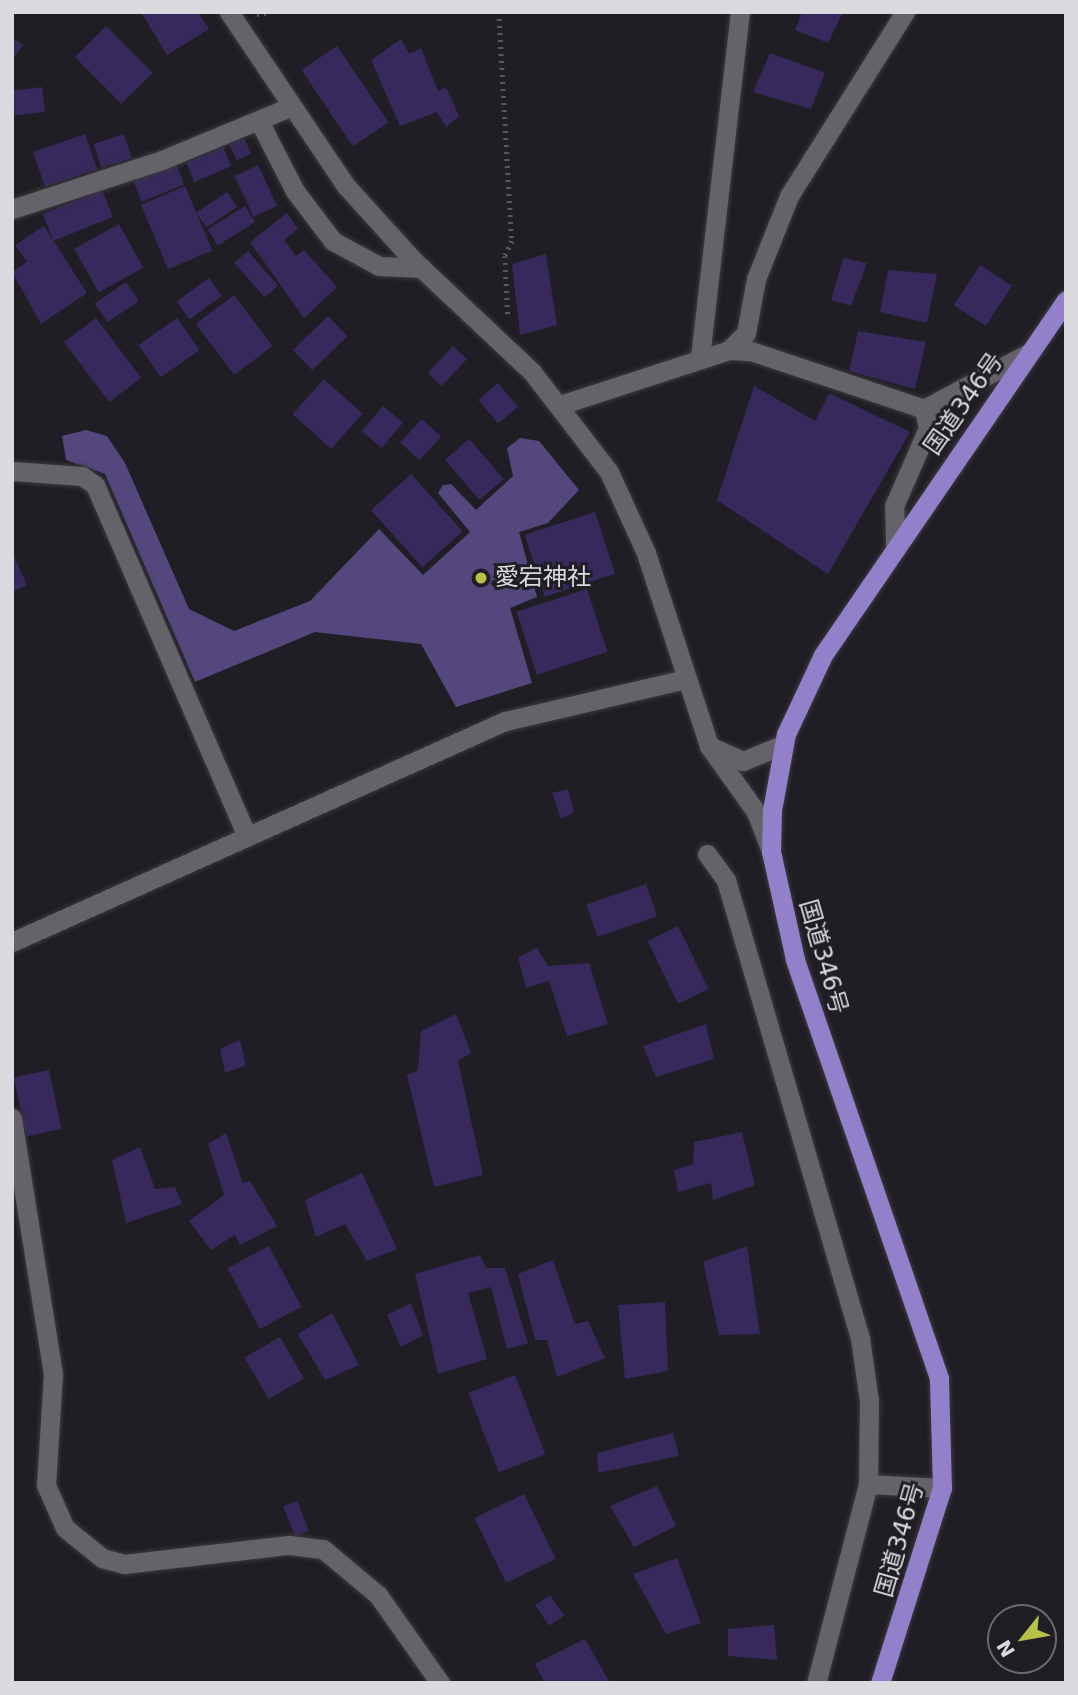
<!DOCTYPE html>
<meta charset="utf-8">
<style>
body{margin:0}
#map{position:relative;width:1078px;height:1695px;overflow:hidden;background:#1f1e24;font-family:"DejaVu Sans","Noto Sans JP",sans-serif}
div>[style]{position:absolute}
.forest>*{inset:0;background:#54477d}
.building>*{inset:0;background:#38295c;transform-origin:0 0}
.path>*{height:4.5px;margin-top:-2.25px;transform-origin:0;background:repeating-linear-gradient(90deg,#58575d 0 2px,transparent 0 7px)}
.roads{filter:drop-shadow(0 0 2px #3b3a3f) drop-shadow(0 0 2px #3b3a3f)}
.minor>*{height:19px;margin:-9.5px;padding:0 9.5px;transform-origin:9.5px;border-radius:9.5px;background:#646369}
.tertiary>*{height:19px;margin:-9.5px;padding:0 9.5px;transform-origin:9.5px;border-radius:9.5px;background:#646369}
.trunk>*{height:19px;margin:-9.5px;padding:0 9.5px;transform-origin:9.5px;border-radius:9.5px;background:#9280ca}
.dots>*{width:19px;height:19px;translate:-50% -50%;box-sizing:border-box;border:4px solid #1f1e24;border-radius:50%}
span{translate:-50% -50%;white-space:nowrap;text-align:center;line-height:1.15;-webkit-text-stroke:6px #1f1e24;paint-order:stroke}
.street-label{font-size:24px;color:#dad9dd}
.poi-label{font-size:24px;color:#dad9dd}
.left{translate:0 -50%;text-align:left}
.frame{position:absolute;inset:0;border:14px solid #dad9dd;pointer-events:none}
.north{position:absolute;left:987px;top:1604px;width:70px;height:70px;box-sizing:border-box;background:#1f1e24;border:2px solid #6a696e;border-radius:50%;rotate:239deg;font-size:19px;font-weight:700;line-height:28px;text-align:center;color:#dad9dd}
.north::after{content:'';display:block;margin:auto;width:24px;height:32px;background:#b7c148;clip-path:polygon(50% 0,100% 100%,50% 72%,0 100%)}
</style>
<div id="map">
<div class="forest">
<i style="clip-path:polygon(86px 430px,107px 436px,125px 463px,189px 609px,234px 631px,310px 601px,379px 529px,423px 575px,470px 532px,438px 493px,443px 485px,451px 484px,476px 510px,513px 476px,507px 448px,520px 438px,539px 441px,579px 490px,548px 523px,519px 532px,537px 597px,510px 608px,532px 683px,456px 707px,421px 644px,315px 632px,195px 682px,105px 474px,66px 460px,62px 436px)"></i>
</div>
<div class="building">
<i style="clip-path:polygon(141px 12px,198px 12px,209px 29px,167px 55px)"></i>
<i style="clip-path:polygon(802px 12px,843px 12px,828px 43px,795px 30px)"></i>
<i style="left:106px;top:26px;width:66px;height:44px;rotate:45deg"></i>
<i style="clip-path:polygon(12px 37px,23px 45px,12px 61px)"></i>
<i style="clip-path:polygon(401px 39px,409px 54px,421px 48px,438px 91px,446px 87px,459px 116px,446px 127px,437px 112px,400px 126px,371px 60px)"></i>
<i style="left:337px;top:46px;width:92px;height:43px;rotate:56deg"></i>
<i style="clip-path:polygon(770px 53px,825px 73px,811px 109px,753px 92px)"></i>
<i style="left:42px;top:87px;width:25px;height:30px;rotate:83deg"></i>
<i style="left:85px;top:134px;width:37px;height:55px;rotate:71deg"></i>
<i style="left:124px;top:134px;width:25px;height:32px;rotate:72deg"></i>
<i style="left:244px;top:138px;width:17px;height:16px;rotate:65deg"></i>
<i style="left:223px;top:147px;width:21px;height:40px;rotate:67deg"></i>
<i style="left:176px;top:164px;width:22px;height:46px;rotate:68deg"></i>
<i style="left:258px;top:165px;width:45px;height:26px;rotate:65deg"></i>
<i style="left:185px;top:186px;width:70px;height:48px;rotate:67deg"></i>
<i style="left:102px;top:190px;width:29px;height:64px;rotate:68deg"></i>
<i style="left:227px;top:192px;width:18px;height:37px;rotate:56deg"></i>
<i style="left:245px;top:206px;width:19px;height:44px;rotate:58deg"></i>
<i style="clip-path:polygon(287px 213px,298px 229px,284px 240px,296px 256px,304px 250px,337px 287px,304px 318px,250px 242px)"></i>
<i style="left:119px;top:224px;width:50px;height:51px;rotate:61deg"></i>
<i style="clip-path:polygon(44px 226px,87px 293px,41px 324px,12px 272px,27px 262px,15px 245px)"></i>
<i style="left:248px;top:251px;width:46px;height:18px;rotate:49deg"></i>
<i style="clip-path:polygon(546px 254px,557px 325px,520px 335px,512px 264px)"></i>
<i style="clip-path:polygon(843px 258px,867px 263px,851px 306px,831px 300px)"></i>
<i style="left:980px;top:265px;width:38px;height:48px;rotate:33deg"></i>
<i style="clip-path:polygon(888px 270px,937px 274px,927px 323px,880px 312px)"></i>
<i style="left:209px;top:278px;width:22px;height:40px;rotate:54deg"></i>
<i style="left:126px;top:282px;width:23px;height:38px;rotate:56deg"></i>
<i style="left:234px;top:295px;width:64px;height:48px;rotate:53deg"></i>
<i style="left:328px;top:316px;width:28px;height:49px;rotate:46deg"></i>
<i style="left:96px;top:318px;width:75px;height:40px;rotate:53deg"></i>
<i style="left:177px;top:318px;width:39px;height:47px;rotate:55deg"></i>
<i style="clip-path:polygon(858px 331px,926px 342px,915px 389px,849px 371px)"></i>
<i style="left:453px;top:346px;width:19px;height:37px;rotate:43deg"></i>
<i style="left:324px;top:379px;width:52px;height:47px;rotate:42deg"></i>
<i style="left:498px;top:383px;width:31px;height:26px;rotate:50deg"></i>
<i style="clip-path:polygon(754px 386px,815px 421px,829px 393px,910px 432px,828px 574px,717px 500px)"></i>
<i style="left:383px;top:406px;width:26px;height:33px;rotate:40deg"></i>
<i style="left:422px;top:419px;width:26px;height:32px;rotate:43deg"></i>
<i style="left:469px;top:439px;width:53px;height:32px;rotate:49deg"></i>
<i style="left:411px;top:474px;width:77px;height:54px;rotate:48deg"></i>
<i style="left:595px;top:512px;width:65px;height:74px;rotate:72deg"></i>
<i style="clip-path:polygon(12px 552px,27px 585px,12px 592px)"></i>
<i style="left:587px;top:589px;width:66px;height:74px;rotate:72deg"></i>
<i style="clip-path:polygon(568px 789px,574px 812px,561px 819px,552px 793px)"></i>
<i style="left:646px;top:884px;width:34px;height:63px;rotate:71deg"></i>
<i style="left:678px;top:926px;width:70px;height:34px;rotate:64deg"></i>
<i style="clip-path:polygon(537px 948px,548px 966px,589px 963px,608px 1024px,567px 1036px,549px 981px,526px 988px,518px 957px)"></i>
<i style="clip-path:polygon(456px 1014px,471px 1053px,458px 1061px,483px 1175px,434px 1187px,407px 1075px,418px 1070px,421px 1031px)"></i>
<i style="clip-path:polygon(706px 1024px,714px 1059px,656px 1077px,643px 1046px)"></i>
<i style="clip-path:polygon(240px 1040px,246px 1065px,225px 1073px,220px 1049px)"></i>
<i style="left:49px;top:1070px;width:60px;height:36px;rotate:78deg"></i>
<i style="clip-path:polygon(742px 1132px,755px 1185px,713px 1200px,711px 1183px,678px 1192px,674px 1170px,693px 1164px,694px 1142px)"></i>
<i style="clip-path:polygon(226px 1133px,243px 1183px,250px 1181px,277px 1226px,240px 1245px,235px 1235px,211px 1250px,189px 1221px,224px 1195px,208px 1144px)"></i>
<i style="clip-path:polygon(140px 1147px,155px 1189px,175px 1187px,182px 1204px,126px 1223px,112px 1160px)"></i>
<i style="clip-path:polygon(362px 1173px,397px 1249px,367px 1261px,345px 1224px,316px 1237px,305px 1200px)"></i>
<i style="left:269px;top:1246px;width:69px;height:47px;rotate:62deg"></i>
<i style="clip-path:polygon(747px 1246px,760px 1334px,719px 1335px,703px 1262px)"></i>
<i style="clip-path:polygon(480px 1255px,486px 1268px,505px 1268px,528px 1343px,507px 1349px,491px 1287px,468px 1293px,487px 1359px,438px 1374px,415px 1274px)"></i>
<i style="clip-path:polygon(553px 1260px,575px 1324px,588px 1321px,605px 1358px,557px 1377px,547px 1340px,535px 1340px,518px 1274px)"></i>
<i style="clip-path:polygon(665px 1302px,668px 1371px,625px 1379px,618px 1305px)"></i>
<i style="clip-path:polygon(411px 1303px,423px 1335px,401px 1347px,387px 1315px)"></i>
<i style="clip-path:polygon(332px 1313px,359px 1365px,325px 1380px,298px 1334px)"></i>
<i style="left:280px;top:1337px;width:48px;height:41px;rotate:60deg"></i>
<i style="left:515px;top:1375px;width:85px;height:50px;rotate:69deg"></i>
<i style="clip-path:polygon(673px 1433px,679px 1456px,598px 1473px,597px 1453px)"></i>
<i style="clip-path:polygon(657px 1486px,676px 1526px,634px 1547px,610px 1506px)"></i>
<i style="left:524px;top:1494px;width:72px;height:55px;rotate:64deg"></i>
<i style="left:297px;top:1501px;width:32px;height:15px;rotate:68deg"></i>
<i style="clip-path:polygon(677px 1558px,701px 1623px,666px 1634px,633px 1574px)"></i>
<i style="left:550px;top:1595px;width:25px;height:18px;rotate:56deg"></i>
<i style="clip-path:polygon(774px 1625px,777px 1660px,728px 1656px,728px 1629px)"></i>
<i style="clip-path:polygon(585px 1639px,610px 1683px,545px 1683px,535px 1664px)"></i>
</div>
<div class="path">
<i style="left:499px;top:12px;width:229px;rotate:86.8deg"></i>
<i style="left:512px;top:241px;width:17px;rotate:115deg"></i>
<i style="left:505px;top:256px;width:61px;rotate:87.2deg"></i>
<i style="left:257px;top:14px;width:13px;rotate:-9deg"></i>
</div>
<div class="roads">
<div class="minor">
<i style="left:259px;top:121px;width:79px;rotate:62.8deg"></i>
<i style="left:295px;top:191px;width:63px;rotate:52.8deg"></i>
<i style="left:333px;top:241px;width:52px;rotate:28.5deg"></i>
<i style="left:379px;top:266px;width:43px;rotate:2.7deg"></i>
<i style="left:12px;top:209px;width:158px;rotate:-18.1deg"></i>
<i style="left:162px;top:160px;width:139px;rotate:-22.5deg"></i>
<i style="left:729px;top:350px;width:24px;rotate:-45deg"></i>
<i style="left:746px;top:333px;width:55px;rotate:-79.5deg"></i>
<i style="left:756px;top:279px;width:89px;rotate:-68.3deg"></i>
<i style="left:789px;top:196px;width:218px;rotate:-57.8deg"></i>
<i style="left:700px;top:357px;width:347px;rotate:-83.4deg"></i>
<i style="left:560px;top:405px;width:178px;rotate:-18deg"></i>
<i style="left:729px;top:350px;width:22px;rotate:3deg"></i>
<i style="left:751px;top:351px;width:182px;rotate:18.5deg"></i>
<i style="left:924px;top:409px;width:119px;rotate:-28.1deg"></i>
<i style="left:12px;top:471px;width:70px;rotate:4.1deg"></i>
<i style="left:82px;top:476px;width:16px;rotate:35deg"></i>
<i style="left:95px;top:485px;width:383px;rotate:66.6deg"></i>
<i style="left:895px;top:545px;width:39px;rotate:-91deg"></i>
<i style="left:894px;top:506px;width:85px;rotate:-66.4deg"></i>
<i style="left:928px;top:428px;width:19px;rotate:-102deg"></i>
<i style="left:709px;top:746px;width:37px;rotate:24deg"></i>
<i style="left:743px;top:761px;width:44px;rotate:-22.5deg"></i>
<i style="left:707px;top:854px;width:32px;rotate:54deg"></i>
<i style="left:726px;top:880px;width:477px;rotate:73.7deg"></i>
<i style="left:860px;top:1338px;width:64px;rotate:81.9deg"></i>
<i style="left:869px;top:1401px;width:83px;rotate:90.7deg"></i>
<i style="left:868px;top:1484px;width:206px;rotate:104.6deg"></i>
<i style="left:12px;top:942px;width:540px;rotate:-24.15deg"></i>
<i style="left:505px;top:721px;width:185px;rotate:-13.1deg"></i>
<i style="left:12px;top:1118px;width:259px;rotate:80.9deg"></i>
<i style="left:53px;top:1374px;width:111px;rotate:93.6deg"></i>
<i style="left:46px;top:1485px;width:47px;rotate:66.2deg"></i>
<i style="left:65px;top:1528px;width:48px;rotate:39deg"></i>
<i style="left:102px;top:1558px;width:23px;rotate:15deg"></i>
<i style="left:124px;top:1564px;width:166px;rotate:-6.6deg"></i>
<i style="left:289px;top:1545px;width:34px;rotate:7deg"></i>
<i style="left:323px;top:1549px;width:72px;rotate:39.9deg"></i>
<i style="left:378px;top:1595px;width:108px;rotate:54.8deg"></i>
<i style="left:868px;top:1484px;width:74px;rotate:3.1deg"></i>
</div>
<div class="tertiary">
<i style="left:229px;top:12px;width:210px;rotate:56.1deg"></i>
<i style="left:346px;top:186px;width:103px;rotate:47.8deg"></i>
<i style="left:415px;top:262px;width:161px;rotate:43.2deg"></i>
<i style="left:532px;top:372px;width:126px;rotate:52.4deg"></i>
<i style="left:609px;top:472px;width:89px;rotate:65.4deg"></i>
<i style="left:646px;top:553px;width:203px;rotate:71.9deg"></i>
<i style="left:709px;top:746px;width:81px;rotate:54.5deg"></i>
<i style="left:756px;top:812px;width:42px;rotate:69deg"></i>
</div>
<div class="trunk">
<i style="left:880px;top:1683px;width:205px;rotate:-72.4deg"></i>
<i style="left:942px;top:1488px;width:110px;rotate:-91.6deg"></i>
<i style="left:939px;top:1378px;width:443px;rotate:-109deg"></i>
<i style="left:795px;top:959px;width:110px;rotate:-102.6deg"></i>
<i style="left:771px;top:852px;width:42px;rotate:-88.6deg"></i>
<i style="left:772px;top:810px;width:77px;rotate:-79.6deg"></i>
<i style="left:786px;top:734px;width:87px;rotate:-64.9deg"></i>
<i style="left:823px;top:655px;width:430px;rotate:-55.6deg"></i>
</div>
</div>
<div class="dots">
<i style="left:481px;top:578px;background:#b7c148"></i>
</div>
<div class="street-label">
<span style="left:964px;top:404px;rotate:-55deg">国道346号</span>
<span style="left:823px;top:957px;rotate:74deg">国道346号</span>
<span style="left:900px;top:1540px;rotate:-74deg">国道346号</span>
</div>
<div class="poi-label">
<span class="left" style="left:495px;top:578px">愛宕神社</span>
</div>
<div class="frame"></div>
<div class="north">N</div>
</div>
